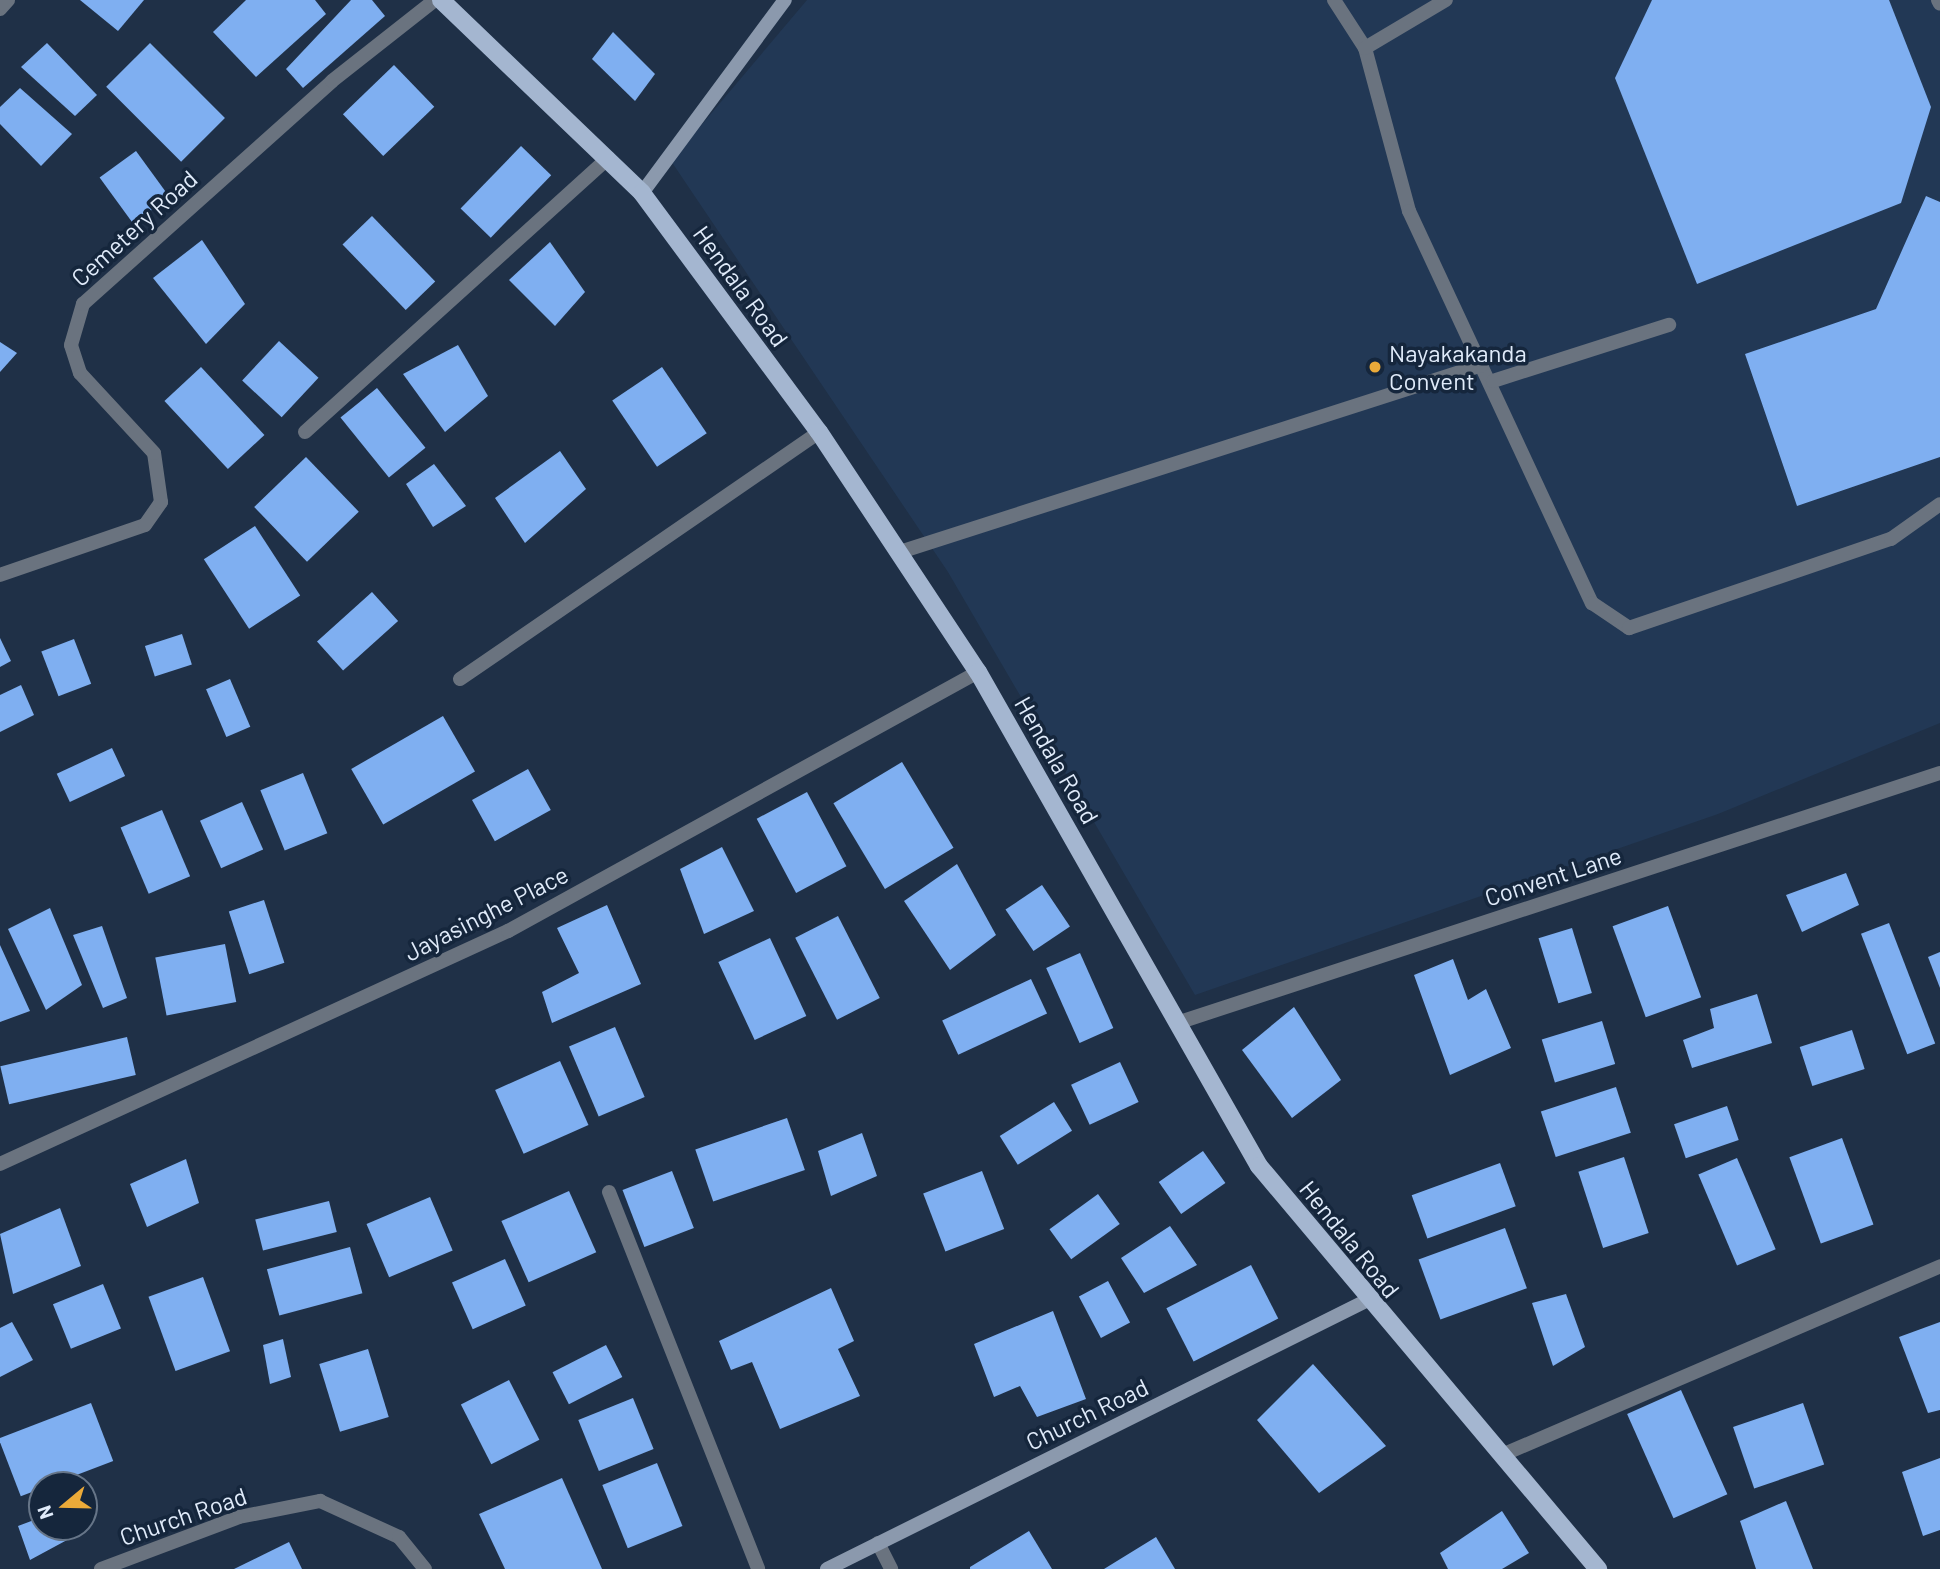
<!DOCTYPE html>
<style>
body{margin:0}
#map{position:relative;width:1940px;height:1569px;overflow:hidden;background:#1f3047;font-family:Barlow,sans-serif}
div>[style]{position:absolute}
.built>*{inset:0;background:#223855}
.building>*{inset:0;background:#7faff1;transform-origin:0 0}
.lane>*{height:14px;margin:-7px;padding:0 7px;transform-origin:7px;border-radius:7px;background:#6a737f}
.street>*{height:14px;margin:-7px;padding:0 7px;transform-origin:7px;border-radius:7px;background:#6a737f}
.secondary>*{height:14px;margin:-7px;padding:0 7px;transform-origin:7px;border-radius:7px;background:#8b99ad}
.primary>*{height:18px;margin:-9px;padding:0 9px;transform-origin:9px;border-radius:9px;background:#a4b6d0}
.dots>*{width:19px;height:19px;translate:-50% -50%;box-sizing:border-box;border:4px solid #15263c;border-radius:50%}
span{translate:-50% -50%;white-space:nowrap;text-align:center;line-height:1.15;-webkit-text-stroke:7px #15263c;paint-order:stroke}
.street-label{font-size:24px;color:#e0ebfa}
.poi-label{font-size:24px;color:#e0ebfa}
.left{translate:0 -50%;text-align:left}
.north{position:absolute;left:28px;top:1471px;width:70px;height:70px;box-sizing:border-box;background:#15263c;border:2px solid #667588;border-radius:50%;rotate:251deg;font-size:19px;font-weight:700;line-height:28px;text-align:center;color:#e0ebfa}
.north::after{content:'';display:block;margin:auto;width:24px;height:32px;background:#ebaa39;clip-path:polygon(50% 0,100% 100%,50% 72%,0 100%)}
</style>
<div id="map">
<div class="built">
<i style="clip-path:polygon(807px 0,1940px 0,1940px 723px,1718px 814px,1195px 995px,948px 572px,671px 161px)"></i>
</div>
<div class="building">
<i style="clip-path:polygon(80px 0,144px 0,118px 31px)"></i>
<i style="clip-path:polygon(246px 0,315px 0,326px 14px,256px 77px,213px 32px)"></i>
<i style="clip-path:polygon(351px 0,372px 0,385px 16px,303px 88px,286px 69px)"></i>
<i style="clip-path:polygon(1652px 0,1889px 0,1931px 107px,1901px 203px,1697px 284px,1615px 78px)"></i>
<i style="clip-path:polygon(613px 32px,655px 74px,635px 101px,592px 59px)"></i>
<i style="clip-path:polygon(47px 43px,97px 95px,75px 116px,21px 67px)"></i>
<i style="left:150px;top:43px;width:106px;height:62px;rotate:45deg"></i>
<i style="left:394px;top:65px;width:58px;height:71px;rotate:46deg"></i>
<i style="clip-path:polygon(20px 88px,72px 134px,41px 166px,0 124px,0 107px)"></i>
<i style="left:521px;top:146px;width:42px;height:87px;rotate:44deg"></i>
<i style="left:136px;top:151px;width:57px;height:45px;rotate:54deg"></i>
<i style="clip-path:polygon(1926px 196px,1940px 202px,1940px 457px,1797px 506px,1745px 354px,1876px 309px)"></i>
<i style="left:372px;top:216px;width:91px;height:41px;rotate:46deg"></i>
<i style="clip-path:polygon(202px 240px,245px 304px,206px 344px,153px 278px)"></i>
<i style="clip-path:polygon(550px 242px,585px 292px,555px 326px,509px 280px)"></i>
<i style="left:279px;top:341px;width:54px;height:54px;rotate:43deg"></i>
<i style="clip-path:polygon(0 342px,17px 353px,0 372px)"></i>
<i style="clip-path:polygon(458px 345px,488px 396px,445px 432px,403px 374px)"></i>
<i style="left:201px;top:367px;width:93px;height:50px;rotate:47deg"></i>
<i style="left:662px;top:367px;width:80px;height:60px;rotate:56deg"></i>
<i style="left:377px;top:388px;width:77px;height:47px;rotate:51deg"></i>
<i style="clip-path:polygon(560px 451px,586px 489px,525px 543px,495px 498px)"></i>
<i style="left:306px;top:457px;width:76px;height:72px;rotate:46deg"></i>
<i style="clip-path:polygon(434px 464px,466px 506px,433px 527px,406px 484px)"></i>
<i style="left:255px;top:526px;width:83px;height:61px;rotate:57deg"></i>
<i style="left:372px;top:592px;width:39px;height:74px;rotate:48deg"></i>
<i style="left:182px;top:634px;width:32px;height:39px;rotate:72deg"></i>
<i style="clip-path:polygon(0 638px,11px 661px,0 667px)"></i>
<i style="left:74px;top:639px;width:48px;height:35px;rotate:69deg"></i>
<i style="left:230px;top:679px;width:52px;height:26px;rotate:67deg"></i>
<i style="clip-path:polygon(21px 685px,34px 715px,0 732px,0 695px)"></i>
<i style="left:443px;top:716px;width:64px;height:106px;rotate:60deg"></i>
<i style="left:112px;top:748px;width:31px;height:61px;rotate:65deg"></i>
<i style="left:902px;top:762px;width:100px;height:80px;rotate:59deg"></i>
<i style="left:528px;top:769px;width:47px;height:64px;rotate:61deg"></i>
<i style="left:303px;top:773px;width:65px;height:46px;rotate:68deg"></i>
<i style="left:807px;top:792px;width:84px;height:57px;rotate:62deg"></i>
<i style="left:242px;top:802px;width:52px;height:46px;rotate:66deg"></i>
<i style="left:162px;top:810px;width:72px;height:45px;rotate:67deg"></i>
<i style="clip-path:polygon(722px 847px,754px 911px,704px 934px,680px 869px)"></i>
<i style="clip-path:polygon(957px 864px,996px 935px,950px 970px,904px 901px)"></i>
<i style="clip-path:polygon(1846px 873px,1859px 905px,1802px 932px,1786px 895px)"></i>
<i style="left:1042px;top:885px;width:50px;height:44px;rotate:56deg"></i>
<i style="left:264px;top:900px;width:66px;height:37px;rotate:72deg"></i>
<i style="clip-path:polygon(607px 905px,641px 984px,552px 1023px,542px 992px,579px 973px,557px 928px)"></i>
<i style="left:1668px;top:906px;width:97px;height:59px;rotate:70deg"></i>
<i style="clip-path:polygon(50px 908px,82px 985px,46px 1010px,8px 929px)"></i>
<i style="left:838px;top:916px;width:92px;height:48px;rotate:63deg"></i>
<i style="left:1889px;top:923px;width:129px;height:30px;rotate:69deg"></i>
<i style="clip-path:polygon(102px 926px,127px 998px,103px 1008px,73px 935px)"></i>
<i style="left:1572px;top:928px;width:68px;height:35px;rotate:73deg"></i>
<i style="left:770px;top:938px;width:86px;height:57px;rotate:65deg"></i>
<i style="left:225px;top:944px;width:59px;height:71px;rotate:79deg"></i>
<i style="clip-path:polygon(0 945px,30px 1011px,0 1022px)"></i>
<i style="clip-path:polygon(1940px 952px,1940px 988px,1928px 957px)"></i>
<i style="left:1080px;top:953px;width:82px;height:37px;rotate:66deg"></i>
<i style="clip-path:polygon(1453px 959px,1468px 1000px,1486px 989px,1511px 1048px,1450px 1075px,1414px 975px)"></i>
<i style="left:1031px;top:979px;width:38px;height:98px;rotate:65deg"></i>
<i style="clip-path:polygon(1757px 994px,1772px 1043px,1692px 1068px,1683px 1040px,1714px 1028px,1710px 1009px)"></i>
<i style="clip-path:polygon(1294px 1007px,1341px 1080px,1292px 1118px,1242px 1050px)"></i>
<i style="left:1602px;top:1021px;width:45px;height:63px;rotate:73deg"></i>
<i style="left:615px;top:1027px;width:76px;height:50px;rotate:67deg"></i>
<i style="left:1852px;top:1030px;width:41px;height:55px;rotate:72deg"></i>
<i style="left:127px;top:1037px;width:39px;height:130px;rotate:77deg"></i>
<i style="left:560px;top:1061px;width:70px;height:71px;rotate:66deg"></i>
<i style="left:1120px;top:1062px;width:44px;height:54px;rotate:65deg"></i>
<i style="left:1616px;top:1087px;width:48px;height:79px;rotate:72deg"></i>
<i style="left:1054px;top:1102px;width:34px;height:64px;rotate:58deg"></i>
<i style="left:1727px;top:1106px;width:36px;height:56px;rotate:71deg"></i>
<i style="left:787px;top:1118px;width:55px;height:97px;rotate:71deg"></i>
<i style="clip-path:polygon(862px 1133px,877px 1176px,831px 1196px,818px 1151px)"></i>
<i style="left:1842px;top:1138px;width:92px;height:56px;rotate:70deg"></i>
<i style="left:1203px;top:1151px;width:39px;height:54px;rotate:55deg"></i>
<i style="left:1624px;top:1157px;width:80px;height:48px;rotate:72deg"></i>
<i style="left:1737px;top:1158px;width:99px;height:42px;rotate:67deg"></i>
<i style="clip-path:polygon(186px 1159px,199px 1203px,147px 1227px,130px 1184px)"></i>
<i style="left:1500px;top:1163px;width:46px;height:94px;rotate:70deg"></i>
<i style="left:672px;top:1171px;width:61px;height:53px;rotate:69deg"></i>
<i style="left:982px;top:1171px;width:62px;height:63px;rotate:69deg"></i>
<i style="left:569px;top:1191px;width:67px;height:74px;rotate:66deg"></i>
<i style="left:1098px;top:1194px;width:37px;height:60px;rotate:54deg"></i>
<i style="left:430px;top:1197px;width:58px;height:69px;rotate:67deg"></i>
<i style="left:329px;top:1201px;width:32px;height:76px;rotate:76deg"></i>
<i style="clip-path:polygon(60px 1208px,81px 1266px,13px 1294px,0 1234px)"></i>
<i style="clip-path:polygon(1170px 1226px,1197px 1265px,1144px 1293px,1121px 1258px)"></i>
<i style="left:1505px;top:1228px;width:64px;height:92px;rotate:70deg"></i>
<i style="left:350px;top:1247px;width:48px;height:86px;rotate:75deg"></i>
<i style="left:505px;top:1259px;width:51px;height:58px;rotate:66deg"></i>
<i style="left:1251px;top:1265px;width:60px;height:95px;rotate:63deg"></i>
<i style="left:203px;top:1277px;width:79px;height:58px;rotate:70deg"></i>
<i style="left:1108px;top:1281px;width:47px;height:33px;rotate:62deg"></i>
<i style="left:103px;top:1284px;width:48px;height:54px;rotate:68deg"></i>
<i style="clip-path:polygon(831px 1288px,854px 1341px,838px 1349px,860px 1396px,780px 1429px,752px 1362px,731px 1370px,719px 1341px)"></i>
<i style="clip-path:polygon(1566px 1294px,1585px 1347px,1553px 1366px,1532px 1303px)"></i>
<i style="clip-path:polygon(1053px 1311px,1086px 1399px,1037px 1417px,1020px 1386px,994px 1397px,974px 1344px)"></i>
<i style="clip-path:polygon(12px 1322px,33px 1360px,0 1377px,0 1328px)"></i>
<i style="clip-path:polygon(1940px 1322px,1940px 1410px,1928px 1413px,1899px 1337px)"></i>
<i style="clip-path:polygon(283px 1339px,291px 1377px,270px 1384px,263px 1345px)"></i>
<i style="left:606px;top:1345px;width:36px;height:60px;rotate:63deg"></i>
<i style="left:368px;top:1349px;width:71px;height:51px;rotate:73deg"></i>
<i style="clip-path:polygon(1313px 1364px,1386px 1446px,1319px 1493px,1257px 1420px)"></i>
<i style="left:509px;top:1380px;width:67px;height:54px;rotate:63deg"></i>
<i style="left:1681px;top:1390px;width:114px;height:59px;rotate:66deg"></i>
<i style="left:633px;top:1398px;width:55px;height:59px;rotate:68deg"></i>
<i style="left:91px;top:1403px;width:62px;height:99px;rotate:69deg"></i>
<i style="left:1803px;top:1403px;width:65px;height:74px;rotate:71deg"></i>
<i style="clip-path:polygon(1940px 1458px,1940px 1530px,1923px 1536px,1902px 1472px)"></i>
<i style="left:657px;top:1463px;width:68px;height:59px;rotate:68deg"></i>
<i style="clip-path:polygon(562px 1478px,602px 1569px,505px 1569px,479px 1514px)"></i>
<i style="clip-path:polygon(1786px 1501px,1813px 1569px,1756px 1569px,1740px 1521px)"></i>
<i style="clip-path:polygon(1502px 1511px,1529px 1553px,1502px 1569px,1448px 1569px,1440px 1553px)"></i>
<i style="clip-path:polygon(42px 1517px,42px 1527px,77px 1527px,80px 1533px,30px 1560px,18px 1526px)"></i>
<i style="clip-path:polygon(1029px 1531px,1052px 1569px,970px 1569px,970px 1567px)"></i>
<i style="clip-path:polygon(1156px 1537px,1175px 1569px,1104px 1569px)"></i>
<i style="clip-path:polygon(289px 1542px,302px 1569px,234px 1569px)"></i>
</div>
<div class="lane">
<i style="left:1334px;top:0;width:57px;rotate:57.1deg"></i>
<i style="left:1365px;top:48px;width:169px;rotate:74.9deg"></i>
<i style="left:1409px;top:211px;width:433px;rotate:65deg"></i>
<i style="left:1592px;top:603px;width:45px;rotate:34deg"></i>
<i style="left:1629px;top:628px;width:277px;rotate:-18.8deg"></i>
<i style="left:1891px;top:539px;width:60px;rotate:-35.5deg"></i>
<i style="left:1938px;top:0;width:4px;rotate:63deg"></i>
<i style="left:1365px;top:48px;width:94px;rotate:-30.7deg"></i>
<i style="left:1493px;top:381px;width:185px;rotate:-17.7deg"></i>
<i style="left:903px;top:551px;width:608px;rotate:-17.81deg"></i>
<i style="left:1502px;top:1455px;width:477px;rotate:-23.3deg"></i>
</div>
<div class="street">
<i style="left:0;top:9px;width:12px;rotate:-48deg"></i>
<i style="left:305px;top:432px;width:409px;rotate:-42.1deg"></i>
<i style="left:0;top:575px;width:153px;rotate:-19deg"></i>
<i style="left:145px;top:525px;width:28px;rotate:-55deg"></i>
<i style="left:161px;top:502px;width:49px;rotate:-98.1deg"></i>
<i style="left:154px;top:453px;width:109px;rotate:-132.8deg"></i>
<i style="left:80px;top:373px;width:29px;rotate:-108deg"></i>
<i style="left:71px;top:345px;width:43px;rotate:-73.7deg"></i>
<i style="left:83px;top:304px;width:334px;rotate:-41.8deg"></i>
<i style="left:332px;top:81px;width:131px;rotate:-38.2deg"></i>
<i style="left:460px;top:679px;width:436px;rotate:-34.5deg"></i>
<i style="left:1180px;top:1022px;width:800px;rotate:-18.14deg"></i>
<i style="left:0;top:1164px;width:559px;rotate:-24.64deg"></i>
<i style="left:508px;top:931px;width:537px;rotate:-28.86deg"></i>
<i style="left:609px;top:1192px;width:405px;rotate:68.4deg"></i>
<i style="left:878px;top:1543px;width:29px;rotate:63deg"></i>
<i style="left:101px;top:1569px;width:147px;rotate:-20.6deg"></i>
<i style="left:239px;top:1517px;width:83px;rotate:-11.2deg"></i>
<i style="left:320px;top:1501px;width:87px;rotate:24.5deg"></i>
<i style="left:399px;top:1537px;width:41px;rotate:50.9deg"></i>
</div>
<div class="secondary">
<i style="left:642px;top:193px;width:240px;rotate:-53.5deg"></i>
<i style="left:827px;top:1569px;width:604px;rotate:-26.44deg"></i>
</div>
<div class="primary">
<i style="left:441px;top:0;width:279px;rotate:43.8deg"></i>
<i style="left:642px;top:193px;width:297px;rotate:53.5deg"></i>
<i style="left:819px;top:432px;width:288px;rotate:56.5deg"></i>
<i style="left:978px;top:672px;width:568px;rotate:60.37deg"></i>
<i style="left:1259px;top:1166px;width:527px;rotate:49.93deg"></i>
</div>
<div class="dots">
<i style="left:1375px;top:367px;background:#ebaa39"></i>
</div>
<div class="street-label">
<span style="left:134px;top:228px;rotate:-42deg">Cemetery Road</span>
<span style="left:741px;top:286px;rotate:54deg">Hendala Road</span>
<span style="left:1057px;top:760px;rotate:60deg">Hendala Road</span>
<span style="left:1553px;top:876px;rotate:-18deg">Convent Lane</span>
<span style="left:486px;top:913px;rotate:-27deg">Jayasinghe Place</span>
<span style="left:1350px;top:1239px;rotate:51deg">Hendala Road</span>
<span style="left:1087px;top:1414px;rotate:-26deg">Church Road</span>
<span style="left:183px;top:1516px;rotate:-19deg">Church Road</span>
</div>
<div class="poi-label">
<span class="left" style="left:1389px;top:367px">Nayakakanda<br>Convent</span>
</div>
<div class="north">N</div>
</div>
